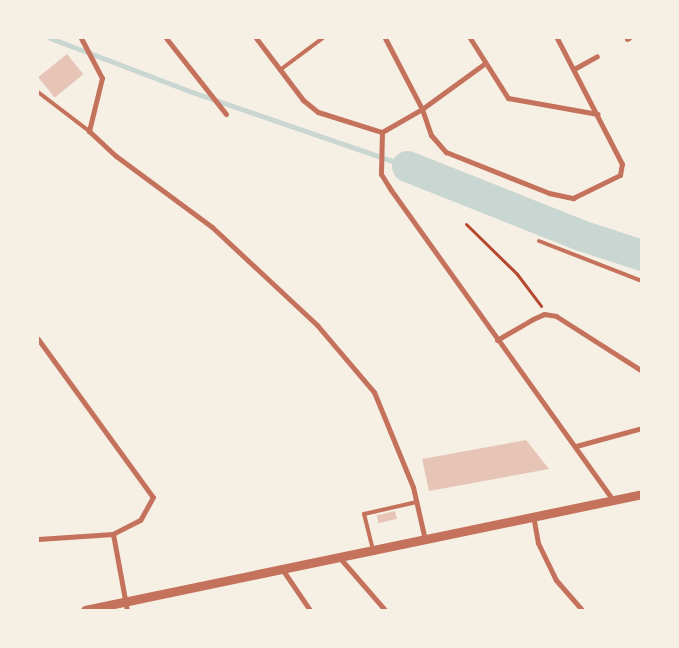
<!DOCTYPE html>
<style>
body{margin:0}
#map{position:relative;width:679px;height:648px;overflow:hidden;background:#f6efe4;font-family:Lora,serif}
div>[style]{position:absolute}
.stream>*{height:5px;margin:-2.5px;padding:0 2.5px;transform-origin:2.5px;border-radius:2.5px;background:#c9d6d2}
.river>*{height:31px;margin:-15.5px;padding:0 15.5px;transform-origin:15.5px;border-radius:15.5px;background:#c9d6d2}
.building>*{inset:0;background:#e6c5b7;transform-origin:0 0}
.path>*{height:3px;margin:-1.5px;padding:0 1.5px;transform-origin:1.5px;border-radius:1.5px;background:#b5482f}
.service>*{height:4px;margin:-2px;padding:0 2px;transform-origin:2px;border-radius:2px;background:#c5725c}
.minor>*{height:5px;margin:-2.5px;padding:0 2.5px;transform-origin:2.5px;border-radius:2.5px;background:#c5725c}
.tertiary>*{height:9px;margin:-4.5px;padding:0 4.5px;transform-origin:4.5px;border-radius:4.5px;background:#c5725c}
span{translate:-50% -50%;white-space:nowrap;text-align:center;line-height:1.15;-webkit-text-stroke:4px #f6efe4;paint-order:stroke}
.frame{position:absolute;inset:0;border:39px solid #f6efe4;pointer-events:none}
</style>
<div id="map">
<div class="stream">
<i style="left:50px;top:38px;width:152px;rotate:20.8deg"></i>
<i style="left:192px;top:92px;width:227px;rotate:19deg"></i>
</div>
<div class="river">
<i style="left:407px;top:166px;width:186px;rotate:21.7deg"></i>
<i style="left:580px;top:235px;width:65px;rotate:17.9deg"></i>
</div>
<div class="building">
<i style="left:67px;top:54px;width:26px;height:37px;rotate:51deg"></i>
<i style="clip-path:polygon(526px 440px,549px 469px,429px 491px,422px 459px)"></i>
<i style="left:395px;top:511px;width:8px;height:19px;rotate:76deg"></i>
</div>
<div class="path">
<i style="left:466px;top:224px;width:71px;rotate:44.4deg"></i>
<i style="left:517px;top:274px;width:40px;rotate:53deg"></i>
</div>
<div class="service">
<i style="left:280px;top:70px;width:54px;rotate:-36.7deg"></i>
<i style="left:38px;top:92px;width:64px;rotate:37.4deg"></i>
<i style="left:539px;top:241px;width:110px;rotate:21.2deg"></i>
<i style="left:373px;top:550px;width:37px;rotate:-104deg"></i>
<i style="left:364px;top:514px;width:54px;rotate:-12.8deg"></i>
</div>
<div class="minor">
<i style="left:81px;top:38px;width:45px;rotate:62.3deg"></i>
<i style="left:102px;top:78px;width:55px;rotate:103.8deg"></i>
<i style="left:89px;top:131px;width:37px;rotate:43deg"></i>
<i style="left:116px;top:156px;width:119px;rotate:36.5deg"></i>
<i style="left:212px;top:227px;width:144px;rotate:43deg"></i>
<i style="left:317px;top:325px;width:88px;rotate:49.6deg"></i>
<i style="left:374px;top:392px;width:103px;rotate:67.7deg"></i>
<i style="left:413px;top:487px;width:54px;rotate:77.2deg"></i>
<i style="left:166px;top:38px;width:97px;rotate:51.7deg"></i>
<i style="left:256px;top:38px;width:78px;rotate:52.8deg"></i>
<i style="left:303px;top:100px;width:19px;rotate:39deg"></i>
<i style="left:318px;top:112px;width:67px;rotate:17.4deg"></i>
<i style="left:382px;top:132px;width:46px;rotate:-29.9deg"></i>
<i style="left:422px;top:109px;width:77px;rotate:-36deg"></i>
<i style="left:385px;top:38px;width:80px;rotate:62.5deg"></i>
<i style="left:422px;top:109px;width:28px;rotate:71deg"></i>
<i style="left:431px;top:135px;width:23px;rotate:49deg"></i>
<i style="left:446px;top:152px;width:111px;rotate:21.7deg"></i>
<i style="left:549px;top:193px;width:25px;rotate:12deg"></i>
<i style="left:573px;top:198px;width:52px;rotate:-26.1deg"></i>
<i style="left:620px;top:175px;width:11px;rotate:-80deg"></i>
<i style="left:622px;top:164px;width:142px;rotate:-117.3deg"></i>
<i style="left:470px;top:38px;width:71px;rotate:57.7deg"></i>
<i style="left:508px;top:98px;width:91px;rotate:10.1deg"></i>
<i style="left:627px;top:39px;width:2px;rotate:-27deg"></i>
<i style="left:574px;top:69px;width:26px;rotate:-29deg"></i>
<i style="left:382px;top:132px;width:42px;rotate:91.4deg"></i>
<i style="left:381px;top:174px;width:19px;rotate:58deg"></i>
<i style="left:391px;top:190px;width:381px;rotate:54.4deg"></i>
<i style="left:38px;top:339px;width:195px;rotate:54deg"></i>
<i style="left:153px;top:497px;width:26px;rotate:119deg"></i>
<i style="left:140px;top:520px;width:30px;rotate:153deg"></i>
<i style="left:113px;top:534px;width:75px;rotate:176.2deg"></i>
<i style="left:497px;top:340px;width:42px;rotate:-30.3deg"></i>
<i style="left:533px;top:319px;width:12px;rotate:-24deg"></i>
<i style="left:544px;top:314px;width:12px;rotate:9deg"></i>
<i style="left:556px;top:316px;width:102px;rotate:32.6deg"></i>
<i style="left:576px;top:446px;width:68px;rotate:-15.3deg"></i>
<i style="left:533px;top:515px;width:28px;rotate:80deg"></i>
<i style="left:538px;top:543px;width:41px;rotate:64.1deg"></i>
<i style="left:556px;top:580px;width:40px;rotate:49deg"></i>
<i style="left:113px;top:534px;width:77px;rotate:79.6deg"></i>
<i style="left:339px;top:557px;width:70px;rotate:49deg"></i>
<i style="left:282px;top:569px;width:50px;rotate:55.7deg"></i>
</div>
<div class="tertiary">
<i style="left:85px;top:610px;width:569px;rotate:-11.76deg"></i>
</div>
<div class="frame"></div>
</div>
